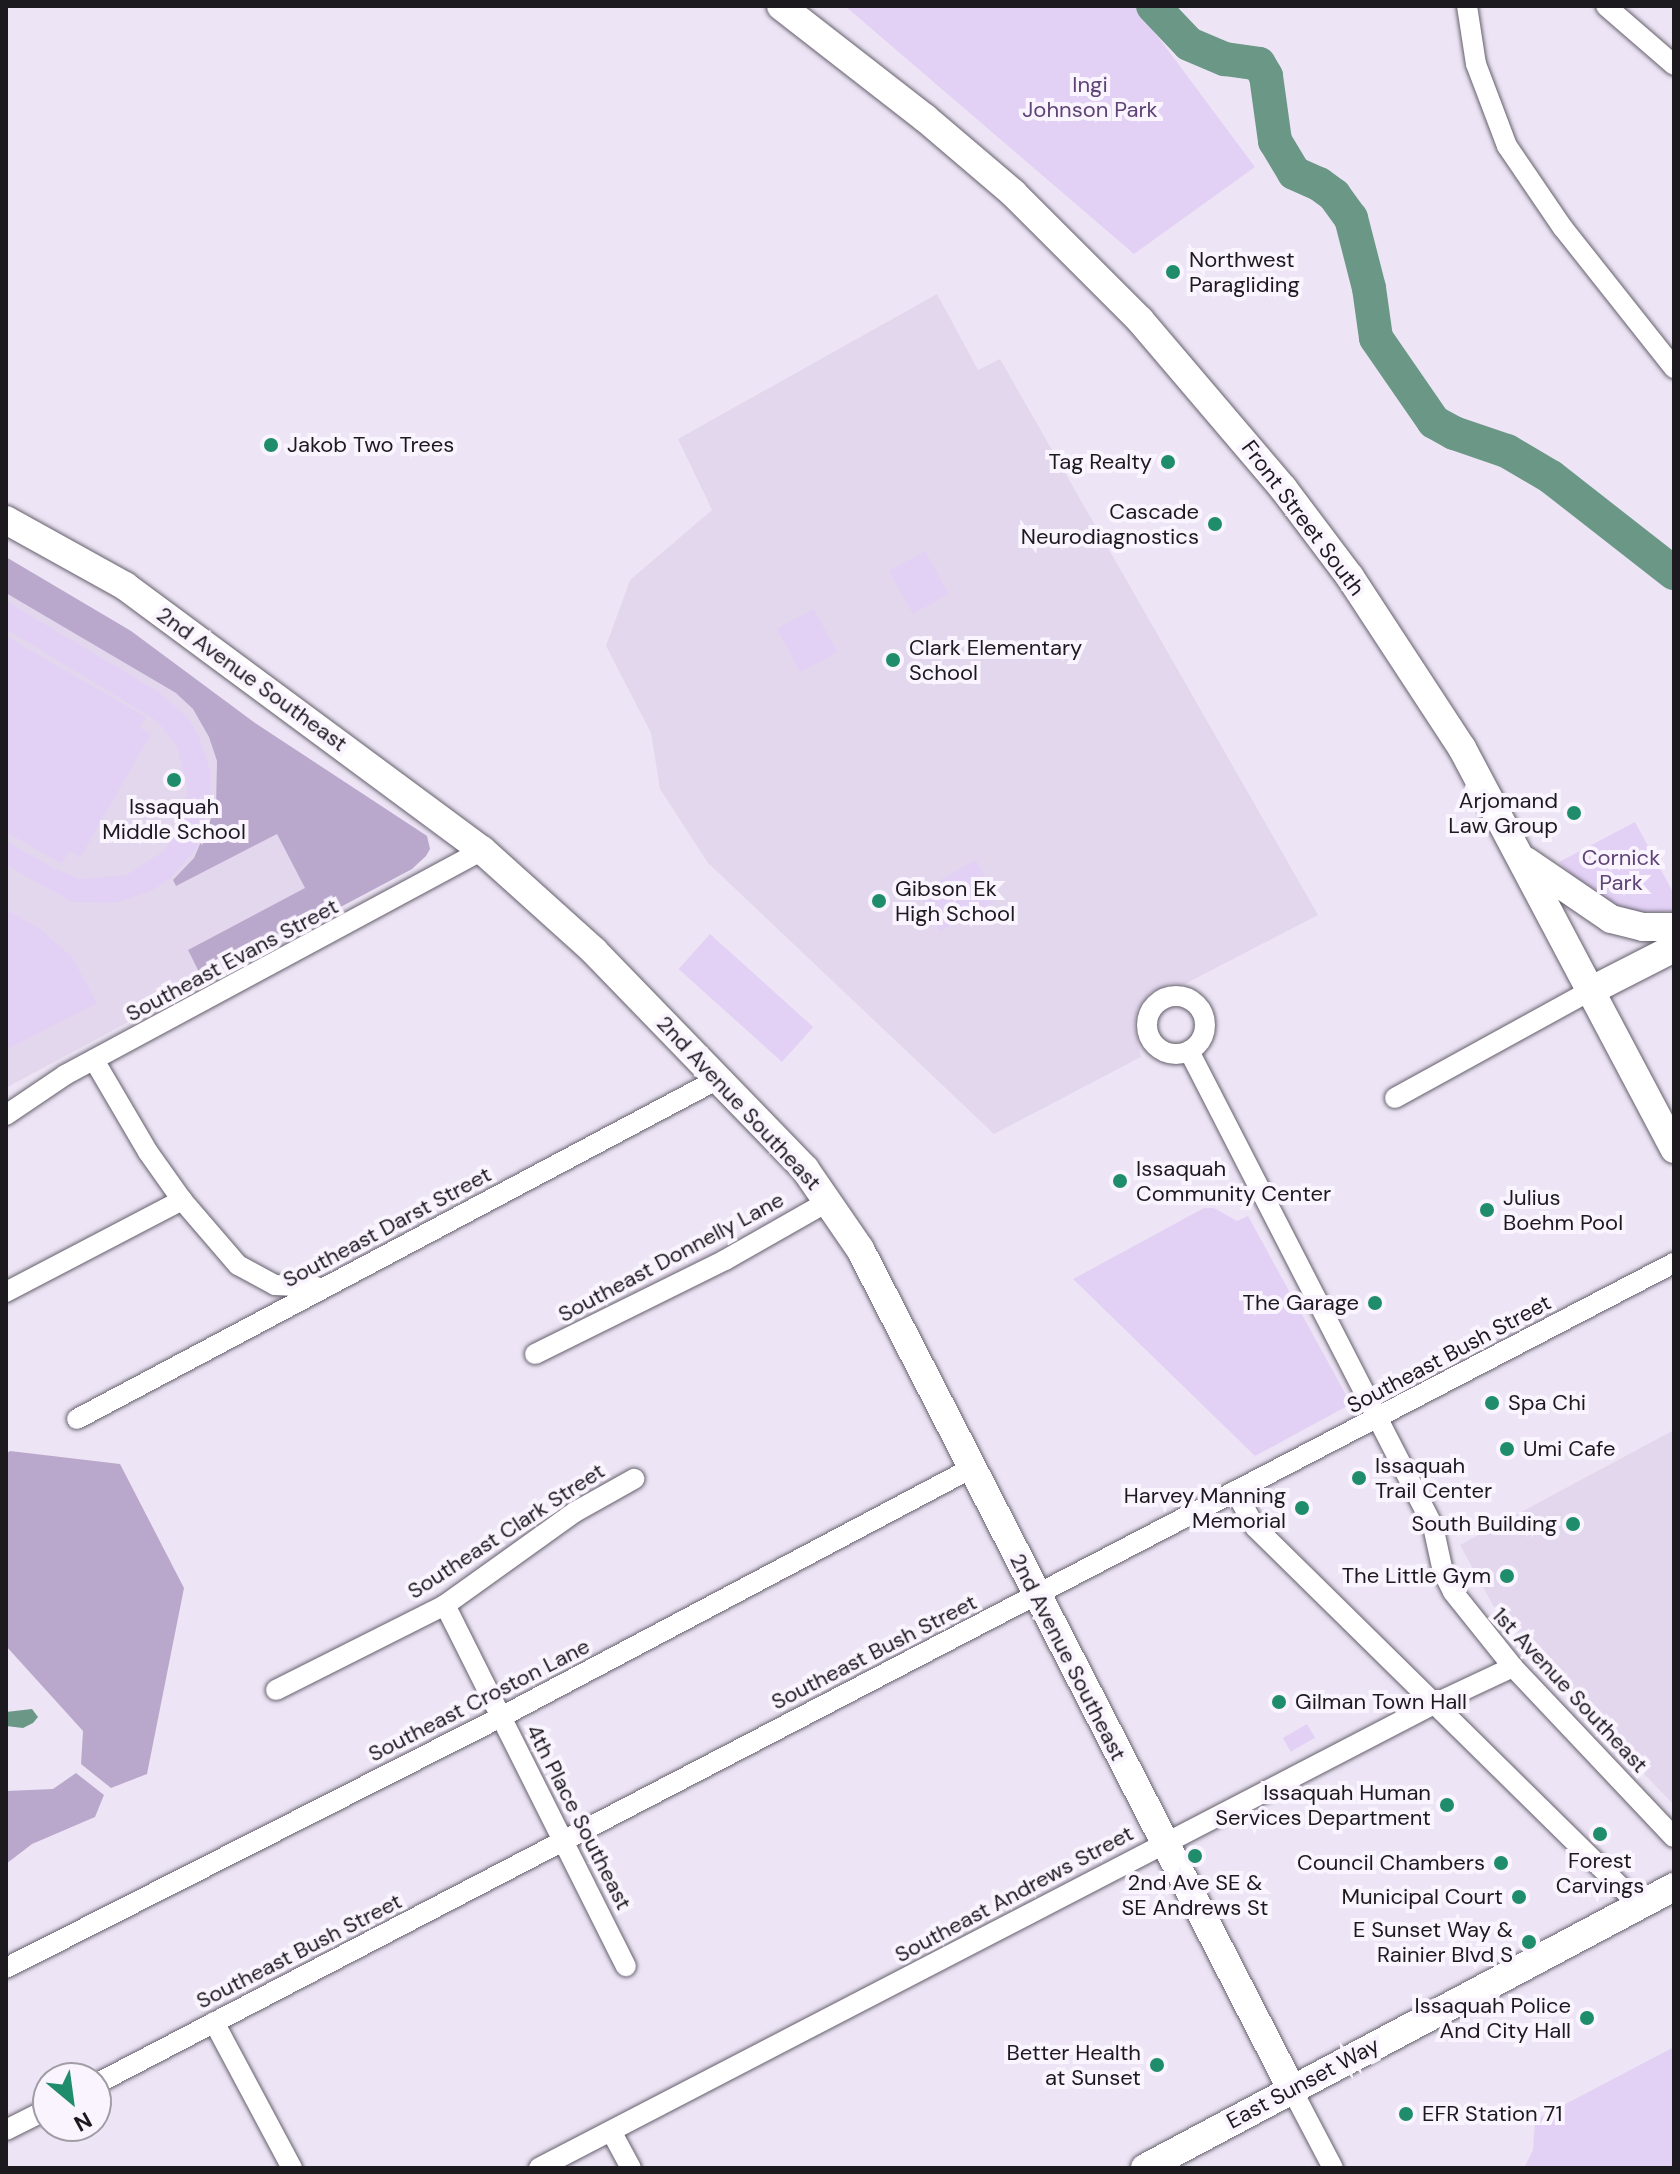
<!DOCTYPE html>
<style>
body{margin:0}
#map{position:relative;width:1680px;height:2174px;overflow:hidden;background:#ede5f5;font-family:"DM Sans",sans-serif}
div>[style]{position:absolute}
.built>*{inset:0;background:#e3d7ee}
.green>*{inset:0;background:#e3d1f5;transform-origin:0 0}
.forest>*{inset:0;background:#baa8cc}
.water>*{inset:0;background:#6b9886}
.river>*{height:34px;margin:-17px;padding:0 17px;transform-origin:17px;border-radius:17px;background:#6b9886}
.roads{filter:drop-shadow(0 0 2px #655f6c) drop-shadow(0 0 2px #655f6c)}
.street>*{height:20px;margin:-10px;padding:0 10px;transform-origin:10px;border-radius:10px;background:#fff}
.street>.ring{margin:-10px;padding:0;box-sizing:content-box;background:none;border:20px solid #fff;border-radius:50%}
.secondary>*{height:28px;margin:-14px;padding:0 14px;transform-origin:14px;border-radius:14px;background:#fff}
.dots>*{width:22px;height:22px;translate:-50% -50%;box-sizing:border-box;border:4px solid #f9f4fe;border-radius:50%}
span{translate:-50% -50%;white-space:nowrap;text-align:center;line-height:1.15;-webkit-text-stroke:8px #f9f4fe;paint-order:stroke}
.park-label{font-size:22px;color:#5e4374}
.poi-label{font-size:22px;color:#1c191f}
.left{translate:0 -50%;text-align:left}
.right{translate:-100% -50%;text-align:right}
.street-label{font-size:22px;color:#1c191f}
.frame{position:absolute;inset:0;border:8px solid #1c191f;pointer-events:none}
.north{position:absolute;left:32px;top:2062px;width:80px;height:80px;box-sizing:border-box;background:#f9f4fe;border:2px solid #a19ca5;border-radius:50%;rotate:151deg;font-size:22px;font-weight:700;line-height:32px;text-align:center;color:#1c191f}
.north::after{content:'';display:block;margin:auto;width:28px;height:36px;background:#1f8c6b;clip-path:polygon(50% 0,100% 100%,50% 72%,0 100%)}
</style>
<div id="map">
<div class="built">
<i style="clip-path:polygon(937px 294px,978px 370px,1000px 359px,1318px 915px,1185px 984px,1170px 983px,1150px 993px,1137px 1009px,1134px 1026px,1141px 1057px,994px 1134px,708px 863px,660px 789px,651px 733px,606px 646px,630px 580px,712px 510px,678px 439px)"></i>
<i style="clip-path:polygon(6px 558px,131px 631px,255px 723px,427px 836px,430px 849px,412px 869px,6px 1088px)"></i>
<i style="clip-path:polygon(1674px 1430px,1674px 1805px,1507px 1631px,1460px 1545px)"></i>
</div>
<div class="green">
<i style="clip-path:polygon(845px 6px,1135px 6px,1255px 167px,1134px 254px)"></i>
<i style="left:925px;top:551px;width:49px;height:41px;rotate:61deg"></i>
<i style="clip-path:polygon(6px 601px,157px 691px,187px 717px,198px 734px,211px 772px,210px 811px,196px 849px,170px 879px,153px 890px,115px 903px,72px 902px,6px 865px,6px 841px,51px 867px,80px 879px,127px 875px,166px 849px,182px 822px,188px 791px,177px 746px,157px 721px,6px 629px)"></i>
<i style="left:814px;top:609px;width:49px;height:42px;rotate:62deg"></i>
<i style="clip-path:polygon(6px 636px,146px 717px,140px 728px,151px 734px,80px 858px,69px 851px,62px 864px,6px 832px)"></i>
<i style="clip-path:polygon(1635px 822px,1674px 894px,1674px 911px,1640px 912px,1614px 905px,1578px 881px,1559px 862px)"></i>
<i style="left:976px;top:860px;width:45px;height:66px;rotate:61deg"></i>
<i style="clip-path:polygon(6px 909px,40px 929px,72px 957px,97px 1003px,6px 1050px)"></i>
<i style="left:710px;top:934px;width:139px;height:47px;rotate:42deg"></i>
<i style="clip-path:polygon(1204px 1208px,1214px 1208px,1237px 1221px,1248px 1216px,1351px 1404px,1255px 1456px,1073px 1279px)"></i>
<i style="left:1307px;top:1724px;width:16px;height:28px;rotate:60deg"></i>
<i style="clip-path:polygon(1674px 2047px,1674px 2168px,1524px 2168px,1533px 2150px,1535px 2120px)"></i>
</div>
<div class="forest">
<i style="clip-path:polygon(6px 557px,131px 631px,255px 723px,427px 836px,430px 849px,426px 856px,412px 869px,214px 974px,198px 970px,188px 950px,305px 888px,277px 834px,176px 886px,173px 880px,194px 858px,216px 807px,217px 761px,209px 737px,193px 709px,176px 693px,6px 593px)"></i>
<i style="clip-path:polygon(10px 1451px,120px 1464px,184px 1588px,147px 1774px,111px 1788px,81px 1764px,83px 1731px,6px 1646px,6px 1454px)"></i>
<i style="clip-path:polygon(76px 1773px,104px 1795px,95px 1817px,32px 1844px,6px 1864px,6px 1791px,53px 1789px)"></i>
</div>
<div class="water">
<i style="clip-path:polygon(32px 1709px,38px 1717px,33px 1723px,23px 1728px,6px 1726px,6px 1712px)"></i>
</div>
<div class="river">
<i style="left:1153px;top:6px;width:52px;rotate:46.5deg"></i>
<i style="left:1189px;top:44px;width:39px;rotate:23deg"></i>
<i style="left:1225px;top:59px;width:34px;rotate:8deg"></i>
<i style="left:1259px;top:64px;width:14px;rotate:60deg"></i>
<i style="left:1266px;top:76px;width:66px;rotate:82.1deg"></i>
<i style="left:1275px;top:141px;width:37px;rotate:59deg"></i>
<i style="left:1294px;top:173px;width:27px;rotate:24deg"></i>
<i style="left:1319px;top:184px;width:19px;rotate:36deg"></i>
<i style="left:1334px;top:195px;width:29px;rotate:54deg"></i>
<i style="left:1351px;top:218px;width:72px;rotate:75.6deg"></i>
<i style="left:1369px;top:288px;width:50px;rotate:82deg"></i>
<i style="left:1376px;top:338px;width:102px;rotate:55.4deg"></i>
<i style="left:1434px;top:422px;width:23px;rotate:29deg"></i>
<i style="left:1454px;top:433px;width:56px;rotate:18.8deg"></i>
<i style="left:1507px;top:451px;width:51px;rotate:30.6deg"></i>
<i style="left:1551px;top:477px;width:156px;rotate:38deg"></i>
</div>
<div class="roads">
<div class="street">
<i style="left:1467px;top:6px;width:59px;rotate:81.2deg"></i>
<i style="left:1476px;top:64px;width:88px;rotate:69.3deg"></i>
<i style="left:1507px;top:146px;width:99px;rotate:55.7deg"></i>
<i style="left:1563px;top:228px;width:179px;rotate:51.6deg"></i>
<i style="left:1606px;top:6px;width:90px;rotate:40.9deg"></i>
<i class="ring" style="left:1147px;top:996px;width:38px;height:38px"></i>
<i style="left:1189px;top:1051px;width:534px;rotate:62.81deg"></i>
<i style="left:1433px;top:1526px;width:47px;rotate:77.7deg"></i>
<i style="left:1443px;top:1572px;width:22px;rotate:63deg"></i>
<i style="left:1453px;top:1592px;width:96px;rotate:51.3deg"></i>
<i style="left:1513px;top:1667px;width:234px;rotate:46.6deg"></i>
<i style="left:94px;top:1060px;width:107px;rotate:59.6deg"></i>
<i style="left:148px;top:1152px;width:59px;rotate:54.7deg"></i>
<i style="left:182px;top:1200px;width:86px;rotate:49.3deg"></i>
<i style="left:238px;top:1265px;width:42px;rotate:28.4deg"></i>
<i style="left:275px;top:1285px;width:42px;rotate:2.7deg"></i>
<i style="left:1395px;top:1098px;width:222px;rotate:-28.8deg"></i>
<i style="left:6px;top:1115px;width:71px;rotate:-34.1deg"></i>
<i style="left:65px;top:1075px;width:474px;rotate:-28.3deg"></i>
<i style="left:6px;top:1292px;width:199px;rotate:-27.6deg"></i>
<i style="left:535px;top:1354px;width:212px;rotate:-26.3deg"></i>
<i style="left:725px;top:1260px;width:120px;rotate:-29.6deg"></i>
<i style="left:77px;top:1419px;width:728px;rotate:-27.94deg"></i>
<i style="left:1235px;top:1491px;width:41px;rotate:60.9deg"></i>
<i style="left:1255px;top:1527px;width:539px;rotate:44.55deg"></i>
<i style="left:445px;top:1605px;width:404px;rotate:63.4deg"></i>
<i style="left:276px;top:1690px;width:189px;rotate:-26.7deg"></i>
<i style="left:445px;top:1605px;width:160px;rotate:-35.6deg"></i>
<i style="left:575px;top:1512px;width:68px;rotate:-29.2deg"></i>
<i style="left:6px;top:1968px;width:555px;rotate:-26.89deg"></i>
<i style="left:501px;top:1717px;width:531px;rotate:-27.87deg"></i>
<i style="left:214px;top:2022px;width:166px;rotate:61.9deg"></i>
<i style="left:96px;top:2084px;width:1779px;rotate:-27.49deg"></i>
<i style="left:1291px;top:2088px;width:90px;rotate:62.3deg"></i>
<i style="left:6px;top:2130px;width:47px;rotate:-26.6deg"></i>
<i style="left:611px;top:2131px;width:42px;rotate:61.6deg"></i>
<i style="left:539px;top:2168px;width:1010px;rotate:-27.4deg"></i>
<i style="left:1436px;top:1703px;width:85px;rotate:-25.1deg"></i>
</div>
<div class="secondary">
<i style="left:781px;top:6px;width:182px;rotate:37.9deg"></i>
<i style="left:925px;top:118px;width:116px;rotate:40.4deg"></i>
<i style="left:1013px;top:193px;width:180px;rotate:45deg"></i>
<i style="left:1140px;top:320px;width:221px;rotate:49.6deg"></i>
<i style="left:1283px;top:488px;width:111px;rotate:53deg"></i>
<i style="left:1350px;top:577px;width:204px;rotate:56.8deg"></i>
<i style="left:1462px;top:748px;width:454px;rotate:62.1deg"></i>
<i style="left:6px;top:520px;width:136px;rotate:29deg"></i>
<i style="left:125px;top:586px;width:444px;rotate:36.5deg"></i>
<i style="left:482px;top:850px;width:151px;rotate:42deg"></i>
<i style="left:594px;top:951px;width:303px;rotate:45.9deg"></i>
<i style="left:805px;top:1169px;width:97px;rotate:55.5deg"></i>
<i style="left:860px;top:1249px;width:943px;rotate:62.81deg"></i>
<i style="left:1526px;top:861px;width:103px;rotate:34.3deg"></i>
<i style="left:1611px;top:919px;width:33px;rotate:14deg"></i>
<i style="left:1643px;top:927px;width:31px"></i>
<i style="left:1590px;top:991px;width:94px;rotate:-27.1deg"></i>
<i style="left:1145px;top:2168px;width:599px;rotate:-27.98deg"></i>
</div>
</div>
<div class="dots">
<i style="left:1173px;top:272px;background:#1f8c6b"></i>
<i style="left:271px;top:445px;background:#1f8c6b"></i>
<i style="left:1168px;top:462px;background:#1f8c6b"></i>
<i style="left:1215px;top:524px;background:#1f8c6b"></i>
<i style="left:893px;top:660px;background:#1f8c6b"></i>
<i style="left:174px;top:780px;background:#1f8c6b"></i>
<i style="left:1574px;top:813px;background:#1f8c6b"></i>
<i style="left:879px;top:901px;background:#1f8c6b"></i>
<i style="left:1120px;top:1181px;background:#1f8c6b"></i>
<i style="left:1487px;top:1210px;background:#1f8c6b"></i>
<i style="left:1375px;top:1303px;background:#1f8c6b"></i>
<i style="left:1492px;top:1403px;background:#1f8c6b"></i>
<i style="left:1507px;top:1449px;background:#1f8c6b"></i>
<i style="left:1359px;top:1478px;background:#1f8c6b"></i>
<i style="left:1302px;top:1508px;background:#1f8c6b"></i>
<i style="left:1573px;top:1524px;background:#1f8c6b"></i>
<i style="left:1507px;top:1576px;background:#1f8c6b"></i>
<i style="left:1279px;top:1702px;background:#1f8c6b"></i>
<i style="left:1447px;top:1805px;background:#1f8c6b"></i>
<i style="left:1600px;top:1834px;background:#1f8c6b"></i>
<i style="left:1195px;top:1856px;background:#1f8c6b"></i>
<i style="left:1501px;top:1863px;background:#1f8c6b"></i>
<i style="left:1519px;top:1897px;background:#1f8c6b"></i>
<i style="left:1529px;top:1942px;background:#1f8c6b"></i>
<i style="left:1587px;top:2018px;background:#1f8c6b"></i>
<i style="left:1157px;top:2065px;background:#1f8c6b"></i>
<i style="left:1406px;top:2114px;background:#1f8c6b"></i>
</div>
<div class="park-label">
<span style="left:1090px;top:97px">Ingi<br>Johnson Park</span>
<span style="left:1621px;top:870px">Cornick<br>Park</span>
</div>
<div class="poi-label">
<span class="left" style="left:1189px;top:272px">Northwest<br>Paragliding</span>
<span class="left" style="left:287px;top:445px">Jakob Two Trees</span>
<span class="right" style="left:1152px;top:462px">Tag Realty</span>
<span class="right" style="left:1199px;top:524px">Cascade<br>Neurodiagnostics</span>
<span class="left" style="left:909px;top:660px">Clark Elementary<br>School</span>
<span class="right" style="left:1558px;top:813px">Arjomand<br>Law Group</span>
<span style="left:174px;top:819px">Issaquah<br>Middle School</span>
<span class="left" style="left:895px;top:901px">Gibson Ek<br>High School</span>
<span class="left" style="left:1136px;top:1181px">Issaquah<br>Community Center</span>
<span class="left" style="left:1503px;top:1210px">Julius<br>Boehm Pool</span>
<span class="right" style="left:1359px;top:1303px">The Garage</span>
<span class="left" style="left:1508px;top:1403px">Spa Chi</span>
<span class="left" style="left:1523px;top:1449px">Umi Cafe</span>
<span class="left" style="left:1375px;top:1478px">Issaquah<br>Trail Center</span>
<span class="right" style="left:1286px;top:1508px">Harvey Manning<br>Memorial</span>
<span class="right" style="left:1557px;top:1524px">South Building</span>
<span class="right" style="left:1491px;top:1576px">The Little Gym</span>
<span class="left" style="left:1295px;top:1702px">Gilman Town Hall</span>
<span class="right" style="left:1431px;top:1805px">Issaquah Human<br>Services Department</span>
<span style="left:1600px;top:1873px">Forest<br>Carvings</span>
<span class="right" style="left:1485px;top:1863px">Council Chambers</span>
<span style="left:1195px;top:1895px">2nd Ave SE &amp;<br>SE Andrews St</span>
<span class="right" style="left:1503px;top:1897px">Municipal Court</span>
<span class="right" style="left:1513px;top:1942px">E Sunset Way &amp;<br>Rainier Blvd S</span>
<span class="right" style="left:1571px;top:2018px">Issaquah Police<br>And City Hall</span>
<span class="right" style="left:1141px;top:2065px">Better Health<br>at Sunset</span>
<span class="left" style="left:1422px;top:2114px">EFR Station 71</span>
</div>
<div class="street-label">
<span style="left:1303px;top:518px;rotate:53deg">Front Street South</span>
<span style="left:252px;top:679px;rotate:36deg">2nd Avenue Southeast</span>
<span style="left:232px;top:960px;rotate:-28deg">Southeast Evans Street</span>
<span style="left:739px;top:1103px;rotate:47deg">2nd Avenue Southeast</span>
<span style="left:387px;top:1227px;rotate:-28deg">Southeast Darst Street</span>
<span style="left:671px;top:1257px;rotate:-28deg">Southeast Donnelly Lane</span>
<span style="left:1449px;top:1354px;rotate:-28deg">Southeast Bush Street</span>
<span style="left:506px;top:1531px;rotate:-33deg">Southeast Clark Street</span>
<span style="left:874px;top:1652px;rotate:-27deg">Southeast Bush Street</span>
<span style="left:1068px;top:1657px;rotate:63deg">2nd Avenue Southeast</span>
<span style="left:1570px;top:1690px;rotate:47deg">1st Avenue Southeast</span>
<span style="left:479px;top:1700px;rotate:-27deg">Southeast Croston Lane</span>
<span style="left:579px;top:1817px;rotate:63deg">4th Place Southeast</span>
<span style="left:1014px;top:1894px;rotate:-28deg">Southeast Andrews Street</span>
<span style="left:299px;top:1951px;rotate:-27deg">Southeast Bush Street</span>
<span style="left:1303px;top:2083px;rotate:-28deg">East Sunset Way</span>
</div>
<div class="frame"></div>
<div class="north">N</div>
</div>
